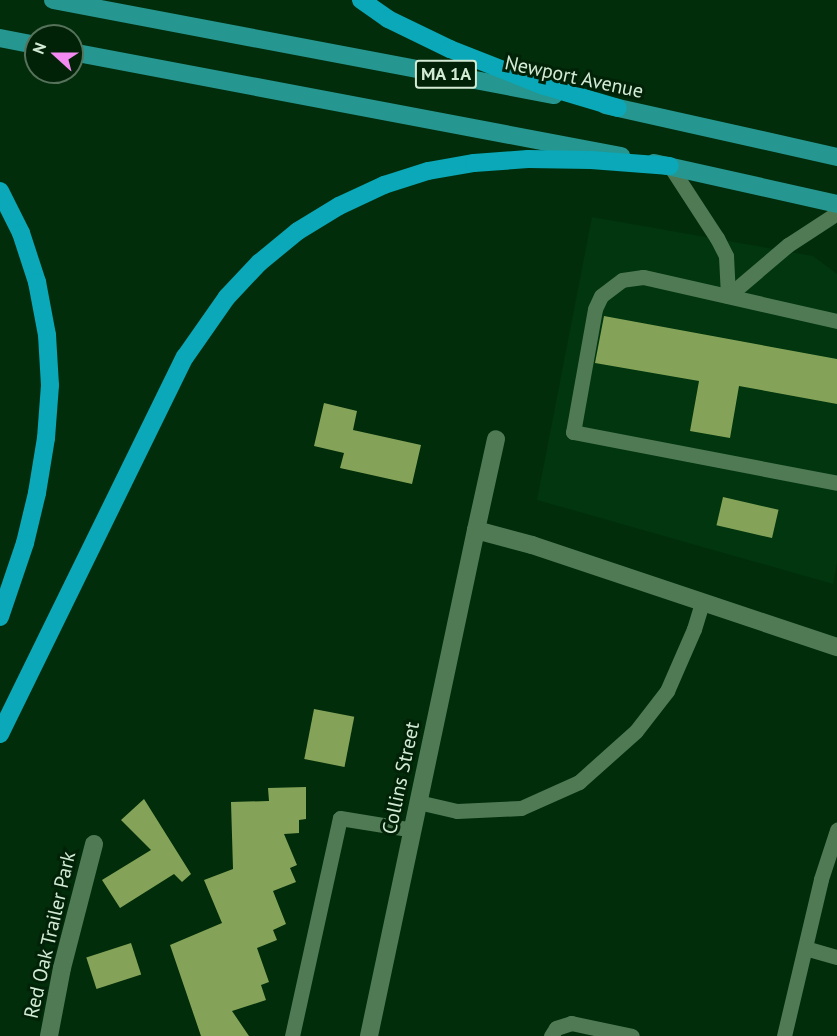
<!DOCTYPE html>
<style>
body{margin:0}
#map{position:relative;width:837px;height:1036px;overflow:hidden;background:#012d0b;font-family:"PT Sans",sans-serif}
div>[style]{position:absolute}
.built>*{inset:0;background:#01360f}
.building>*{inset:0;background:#85a358;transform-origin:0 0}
.service>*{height:15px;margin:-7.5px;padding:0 7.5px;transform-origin:7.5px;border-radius:7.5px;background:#507a54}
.minor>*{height:18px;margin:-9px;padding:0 9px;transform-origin:9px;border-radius:9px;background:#507a54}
.tertiary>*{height:18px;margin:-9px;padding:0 9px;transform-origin:9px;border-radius:9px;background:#507a54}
.primary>*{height:18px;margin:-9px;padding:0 9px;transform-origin:9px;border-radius:9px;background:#269690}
.motorway>*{height:18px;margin:-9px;padding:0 9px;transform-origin:9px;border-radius:9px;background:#0aa8b8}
span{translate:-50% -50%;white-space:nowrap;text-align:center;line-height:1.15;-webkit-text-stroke:6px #022208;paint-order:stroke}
.shield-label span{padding:2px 4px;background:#022208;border:2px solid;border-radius:4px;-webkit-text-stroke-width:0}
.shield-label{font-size:18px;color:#d3ead4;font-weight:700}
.street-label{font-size:20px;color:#d3ead4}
.north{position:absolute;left:24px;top:24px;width:60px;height:60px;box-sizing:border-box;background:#022208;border:2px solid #56725a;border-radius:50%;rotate:291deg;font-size:16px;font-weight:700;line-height:24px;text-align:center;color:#d3ead4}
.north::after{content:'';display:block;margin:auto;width:21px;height:27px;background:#f28af2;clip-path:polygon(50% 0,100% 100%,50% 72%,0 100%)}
</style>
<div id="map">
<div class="built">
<i style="clip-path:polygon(592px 217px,813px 256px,837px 274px,837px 563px,833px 584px,537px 500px)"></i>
</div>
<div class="building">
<i style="clip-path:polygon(604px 316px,837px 359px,837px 404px,739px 386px,730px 438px,690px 431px,699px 381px,595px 363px)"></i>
<i style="clip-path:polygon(324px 403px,357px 411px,353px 430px,421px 445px,412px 484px,340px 468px,344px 453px,314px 446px)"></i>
<i style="left:723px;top:497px;width:57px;height:29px;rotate:13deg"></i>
<i style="left:314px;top:709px;width:41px;height:51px;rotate:11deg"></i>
<i style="clip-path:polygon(306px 787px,306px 819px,299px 820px,299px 833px,284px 834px,297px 865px,290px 868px,296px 882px,273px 891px,286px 924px,273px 930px,277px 940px,257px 948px,269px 982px,261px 985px,266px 1000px,232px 1011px,249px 1036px,201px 1036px,170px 945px,222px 923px,204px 880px,233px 869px,231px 802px,269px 801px,268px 788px)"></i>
<i style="clip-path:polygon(144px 799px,191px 874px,182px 882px,174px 874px,120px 908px,102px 880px,151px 850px,121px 820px)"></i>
<i style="left:131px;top:943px;width:33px;height:47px;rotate:72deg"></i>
</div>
<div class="service">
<i style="left:670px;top:166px;width:86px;rotate:56.9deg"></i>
<i style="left:717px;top:238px;width:20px;rotate:63deg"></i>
<i style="left:726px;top:256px;width:40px;rotate:87.1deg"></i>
<i style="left:728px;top:296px;width:79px;rotate:-40.4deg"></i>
<i style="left:788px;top:245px;width:59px;rotate:-33.1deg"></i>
<i style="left:837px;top:321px;width:199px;rotate:-167.2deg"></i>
<i style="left:643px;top:277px;width:21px;rotate:172deg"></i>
<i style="left:622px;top:280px;width:26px;rotate:143deg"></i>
<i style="left:601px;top:296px;width:14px;rotate:115deg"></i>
<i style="left:595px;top:309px;width:125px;rotate:100.1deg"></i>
<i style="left:573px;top:432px;width:269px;rotate:10.9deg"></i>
<i style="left:418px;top:802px;width:40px;rotate:13deg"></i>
<i style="left:457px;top:811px;width:64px;rotate:-2.7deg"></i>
<i style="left:521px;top:808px;width:64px;rotate:-24.1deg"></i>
<i style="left:579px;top:782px;width:76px;rotate:-41.8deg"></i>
<i style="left:636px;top:731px;width:51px;rotate:-52.2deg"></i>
<i style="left:667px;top:691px;width:68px;rotate:-66.5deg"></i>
<i style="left:694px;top:629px;width:28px;rotate:-73deg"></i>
<i style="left:805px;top:948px;width:33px;rotate:16deg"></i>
<i style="left:292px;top:1036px;width:223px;rotate:-77.6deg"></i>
<i style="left:340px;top:818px;width:74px;rotate:9.3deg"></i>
<i style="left:551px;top:1036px;width:9px;rotate:-58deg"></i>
<i style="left:556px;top:1028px;width:16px;rotate:-18deg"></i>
<i style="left:571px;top:1023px;width:62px;rotate:12deg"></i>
<i style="left:784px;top:1036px;width:161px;rotate:-76.7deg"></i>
<i style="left:821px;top:879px;width:52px;rotate:-71.9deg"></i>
</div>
<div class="minor">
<i style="left:476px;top:530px;width:93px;rotate:-77.6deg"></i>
<i style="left:49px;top:1036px;width:69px;rotate:-79.2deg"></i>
<i style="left:62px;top:968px;width:128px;rotate:-75.5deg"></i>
</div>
<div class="tertiary">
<i style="left:369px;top:1036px;width:517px;rotate:-78.06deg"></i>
<i style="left:476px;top:530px;width:58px;rotate:15deg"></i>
<i style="left:532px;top:545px;width:322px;rotate:18.5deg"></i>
</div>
<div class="primary">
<i style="left:53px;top:0;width:510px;rotate:10.74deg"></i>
<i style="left:0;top:38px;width:37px;rotate:11deg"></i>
<i style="left:72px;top:52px;width:559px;rotate:10.73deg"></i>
<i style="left:605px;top:105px;width:238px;rotate:12.6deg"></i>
<i style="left:654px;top:163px;width:188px;rotate:12.6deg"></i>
</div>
<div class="motorway">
<i style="left:361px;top:0;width:33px;rotate:35deg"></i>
<i style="left:388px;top:19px;width:69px;rotate:25.8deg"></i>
<i style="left:450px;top:49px;width:101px;rotate:21.5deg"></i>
<i style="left:544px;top:86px;width:77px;rotate:16.6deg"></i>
<i style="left:0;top:191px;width:47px;rotate:63.4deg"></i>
<i style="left:21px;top:233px;width:52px;rotate:71.9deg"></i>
<i style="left:37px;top:282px;width:54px;rotate:79.3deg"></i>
<i style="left:47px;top:335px;width:50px;rotate:86.6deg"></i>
<i style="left:50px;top:385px;width:53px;rotate:94.3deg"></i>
<i style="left:46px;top:438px;width:56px;rotate:99.3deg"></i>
<i style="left:37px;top:493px;width:51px;rotate:103.5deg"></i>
<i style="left:25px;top:543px;width:78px;rotate:108.7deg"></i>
<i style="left:0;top:734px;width:420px;rotate:-63.9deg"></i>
<i style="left:185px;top:357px;width:73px;rotate:-55deg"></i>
<i style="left:227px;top:297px;width:47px;rotate:-46.7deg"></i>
<i style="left:259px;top:263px;width:50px;rotate:-39.4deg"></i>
<i style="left:298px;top:231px;width:48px;rotate:-31.4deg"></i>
<i style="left:339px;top:206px;width:50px;rotate:-25deg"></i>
<i style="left:384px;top:185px;width:46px;rotate:-17.7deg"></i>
<i style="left:428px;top:171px;width:47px;rotate:-9.9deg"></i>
<i style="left:474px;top:163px;width:54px;rotate:-4.2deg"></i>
<i style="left:528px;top:159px;width:63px;rotate:0.9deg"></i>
<i style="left:591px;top:160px;width:79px;rotate:4.3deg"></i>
</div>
<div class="shield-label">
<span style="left:446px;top:74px">MA 1A</span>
</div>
<div class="street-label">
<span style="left:574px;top:77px;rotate:12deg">Newport Avenue</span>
<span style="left:401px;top:778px;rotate:-78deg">Collins Street</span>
<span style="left:50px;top:935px;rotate:-77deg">Red Oak Trailer Park</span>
</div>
<div class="north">N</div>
</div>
